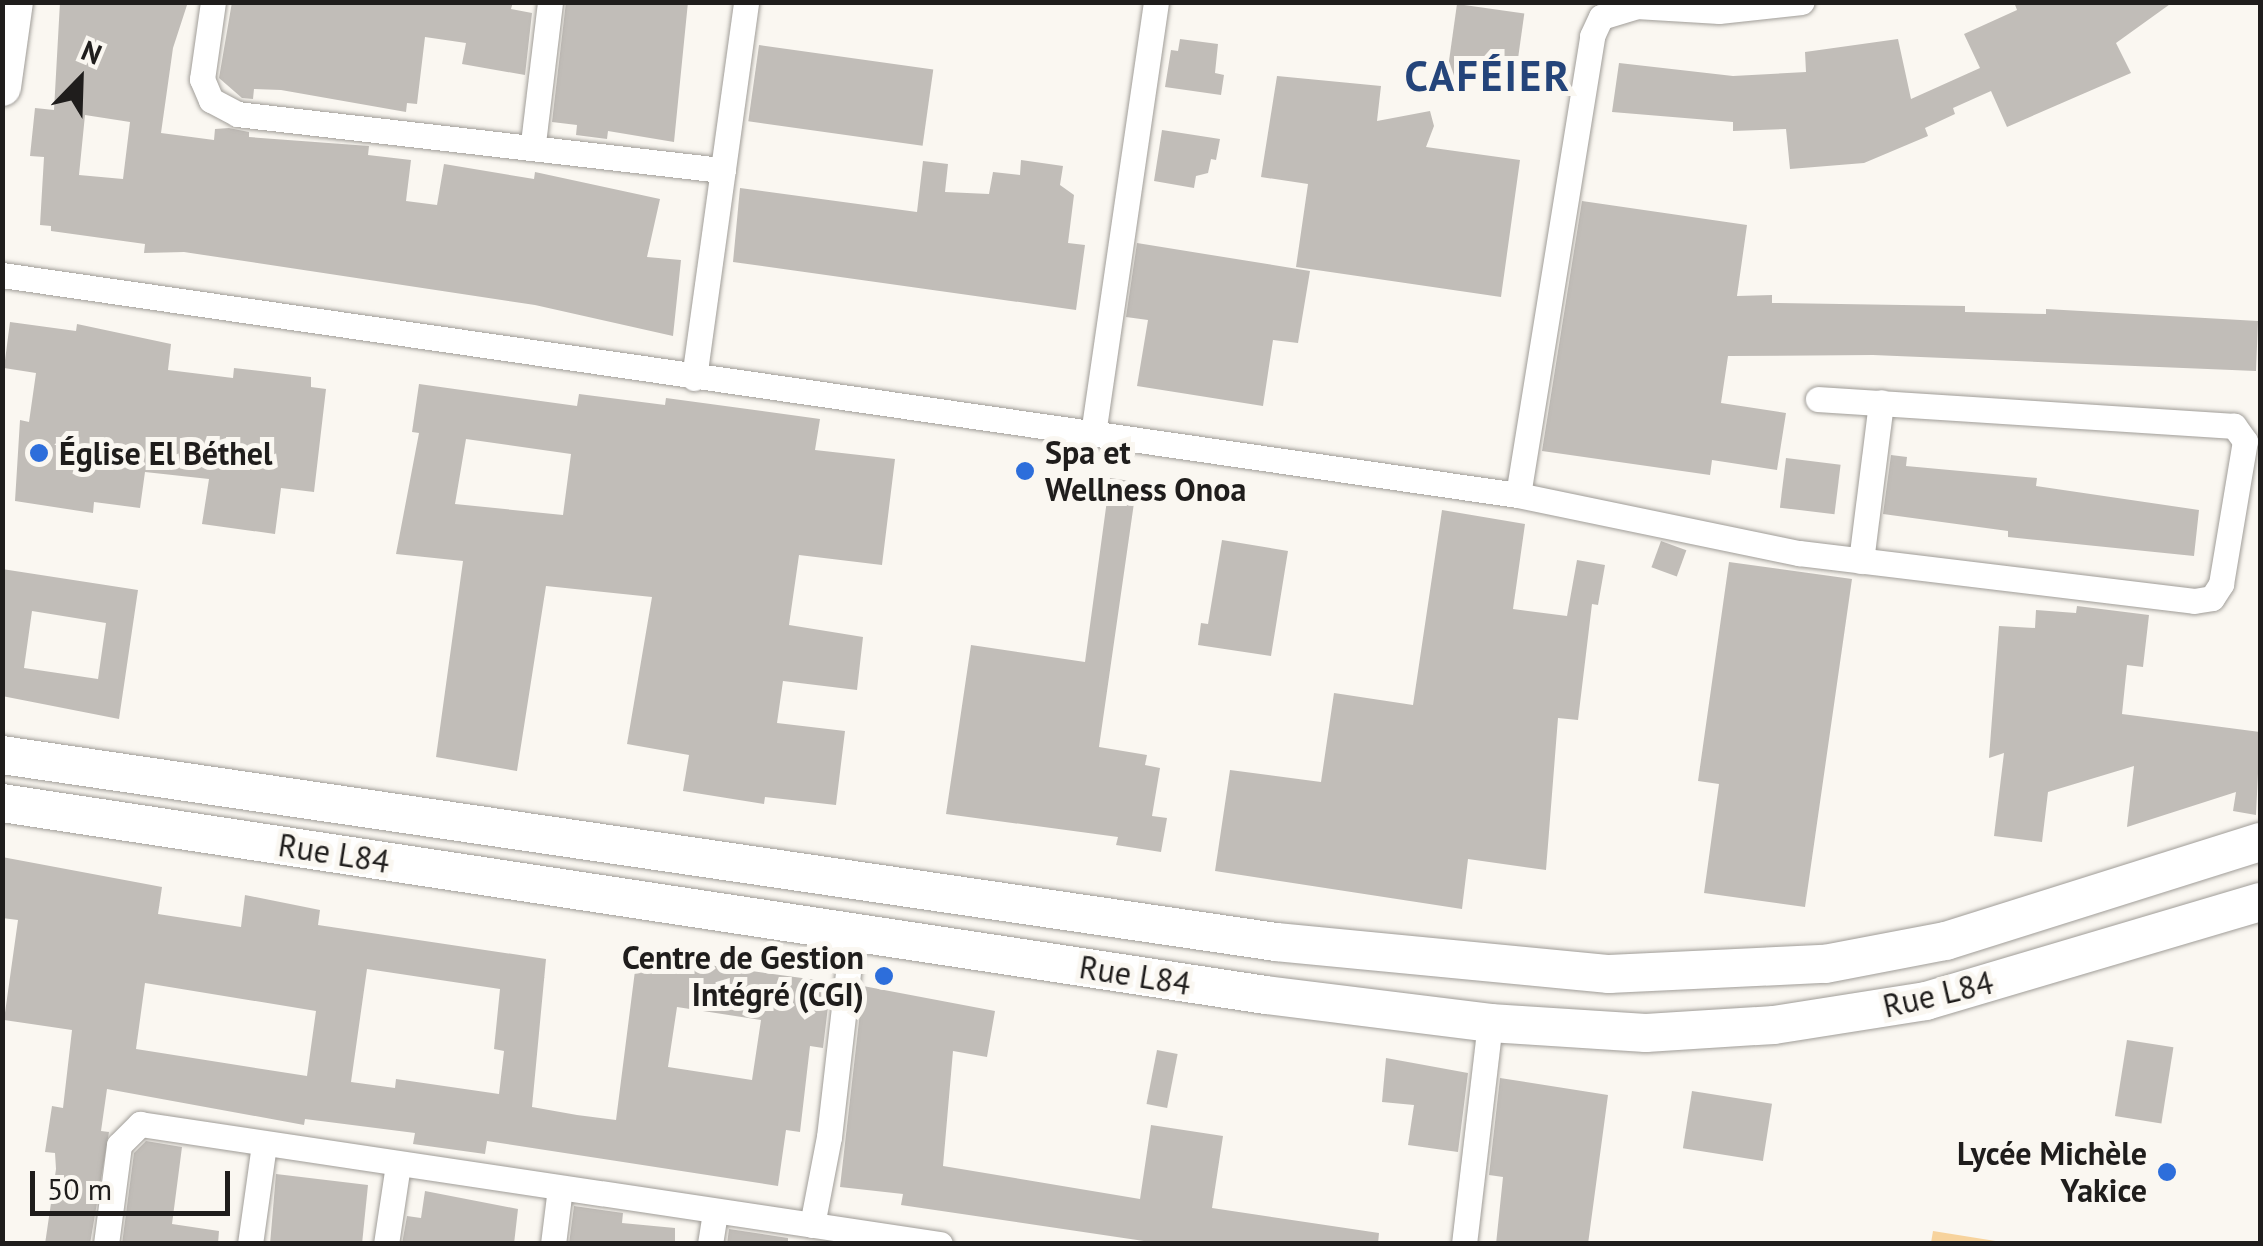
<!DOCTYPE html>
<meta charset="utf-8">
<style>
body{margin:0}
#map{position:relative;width:2263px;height:1246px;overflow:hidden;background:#faf7f1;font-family:"PT Sans",sans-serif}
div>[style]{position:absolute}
.green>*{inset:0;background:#f7d39d}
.building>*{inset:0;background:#c1bdb8;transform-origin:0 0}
.roads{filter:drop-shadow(0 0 2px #a09d98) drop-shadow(0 0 2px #a09d98)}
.street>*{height:25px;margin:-12.5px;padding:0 12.5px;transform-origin:12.5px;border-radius:12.5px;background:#fff}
.secondary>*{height:38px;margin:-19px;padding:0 19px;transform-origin:19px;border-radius:19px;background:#fff}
.dots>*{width:28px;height:28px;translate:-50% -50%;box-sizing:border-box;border:5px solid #faf7f1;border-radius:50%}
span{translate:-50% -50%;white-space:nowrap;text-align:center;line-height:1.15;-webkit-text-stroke:10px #faf7f1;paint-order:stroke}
.poi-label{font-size:32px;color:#1f1d1c;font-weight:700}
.left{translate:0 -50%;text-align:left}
.right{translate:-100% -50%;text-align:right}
.street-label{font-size:32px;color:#1f1d1c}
.district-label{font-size:42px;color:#24447a;font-weight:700;letter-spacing:2.5px}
.frame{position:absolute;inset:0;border:5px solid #1f1d1c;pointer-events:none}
.north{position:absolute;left:30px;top:30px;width:100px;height:100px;-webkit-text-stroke:8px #faf7f1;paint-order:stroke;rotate:23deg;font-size:28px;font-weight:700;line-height:40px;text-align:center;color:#1f1d1c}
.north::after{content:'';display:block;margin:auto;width:35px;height:45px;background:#1f1d1c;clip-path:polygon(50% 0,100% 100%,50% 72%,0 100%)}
.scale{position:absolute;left:30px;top:1171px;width:200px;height:45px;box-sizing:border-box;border:5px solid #1f1d1c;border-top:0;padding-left:12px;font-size:30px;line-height:35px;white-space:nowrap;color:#1f1d1c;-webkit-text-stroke:8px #faf7f1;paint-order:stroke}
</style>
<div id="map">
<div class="green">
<i style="clip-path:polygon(1933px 1231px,2008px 1243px,1931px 1243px)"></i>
</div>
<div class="building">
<i style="clip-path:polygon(evenodd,60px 2px,187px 5px,173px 48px,161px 133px,214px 140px,215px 129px,229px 128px,249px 132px,249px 137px,369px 146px,368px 155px,411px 160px,406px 201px,437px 205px,444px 164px,534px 179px,535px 172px,660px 199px,647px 257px,681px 260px,673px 336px,535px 305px,184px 252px,144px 253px,145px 244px,51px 231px,51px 226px,40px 225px,44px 157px,30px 156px,35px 108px,54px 110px,60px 2px,85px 115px,130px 122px,123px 179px,79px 175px,85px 115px)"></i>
<i style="clip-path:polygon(232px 2px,513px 2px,511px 9px,532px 13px,525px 75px,462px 64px,466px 43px,425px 37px,417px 104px,407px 103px,406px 112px,281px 90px,254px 89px,253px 99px,242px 98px,219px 78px)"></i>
<i style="clip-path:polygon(566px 2px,688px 2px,674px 142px,608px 131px,607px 139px,576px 135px,577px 125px,552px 122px)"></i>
<i style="clip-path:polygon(2014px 2px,2173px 2px,2116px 43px,2131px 73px,2007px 127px,1991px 91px,1953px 108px,1955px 114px,1925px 128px,1928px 136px,1864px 163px,1790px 169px,1786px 129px,1733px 131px,1733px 122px,1612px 112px,1619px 63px,1733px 76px,1806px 72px,1805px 52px,1898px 39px,1911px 99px,1980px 68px,1964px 34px,2017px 10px)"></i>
<i style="left:1457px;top:4px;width:68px;height:73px;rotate:8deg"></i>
<i style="clip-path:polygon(1180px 39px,1218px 44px,1215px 73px,1224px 75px,1221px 95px,1165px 87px,1171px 50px,1178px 51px)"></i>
<i style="left:759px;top:45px;width:176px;height:77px;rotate:8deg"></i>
<i style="clip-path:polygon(1277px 76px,1381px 86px,1377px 121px,1430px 111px,1434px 126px,1426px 147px,1520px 160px,1501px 297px,1296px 267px,1308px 184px,1261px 177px)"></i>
<i style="clip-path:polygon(1162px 130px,1220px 139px,1216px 160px,1211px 159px,1208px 173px,1196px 176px,1194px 188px,1154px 181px)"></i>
<i style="clip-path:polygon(1021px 160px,1063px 166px,1060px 185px,1074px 195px,1068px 243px,1085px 245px,1076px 310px,733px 262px,740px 188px,917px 212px,923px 161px,948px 164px,945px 192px,989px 194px,993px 172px,1020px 175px)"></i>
<i style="clip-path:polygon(1582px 201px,1747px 225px,1737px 296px,1772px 295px,1772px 303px,1965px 306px,1965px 312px,2046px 314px,2046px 309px,2258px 321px,2256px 371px,1873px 355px,1728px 356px,1721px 403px,1786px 413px,1777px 470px,1712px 460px,1710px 475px,1542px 451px)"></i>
<i style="clip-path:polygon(1137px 243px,1310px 271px,1298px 343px,1273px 340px,1263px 406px,1137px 386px,1148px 320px,1126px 317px)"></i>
<i style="clip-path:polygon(10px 322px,76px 331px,77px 324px,171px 344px,168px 370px,233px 378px,234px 368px,311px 377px,311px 387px,326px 389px,314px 492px,281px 488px,275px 534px,202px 524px,209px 479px,145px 472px,140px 508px,94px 502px,93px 513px,15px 501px,20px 420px,29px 422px,36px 373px,4px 368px)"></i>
<i style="clip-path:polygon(evenodd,419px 384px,577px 406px,579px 394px,665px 405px,666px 398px,820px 419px,815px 450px,895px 459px,882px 565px,799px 555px,789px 625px,863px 637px,857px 690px,783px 681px,777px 723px,845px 731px,836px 805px,765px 797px,764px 804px,683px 791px,689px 755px,627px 744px,652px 597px,546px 586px,517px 771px,436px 757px,463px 561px,396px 554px,419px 433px,412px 432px,419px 384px,466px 439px,571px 454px,563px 515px,455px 504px,466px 439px)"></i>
<i style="clip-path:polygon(1891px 455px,1907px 457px,1906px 466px,2037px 478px,2036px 486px,2199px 510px,2194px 556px,2008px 537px,2008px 531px,1883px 514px)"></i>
<i style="left:1786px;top:458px;width:55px;height:50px;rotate:7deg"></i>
<i style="clip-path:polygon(1110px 478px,1137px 482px,1099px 747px,1147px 755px,1145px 765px,1160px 768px,1152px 816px,1167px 818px,1161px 852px,1116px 845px,1118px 837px,946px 814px,971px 645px,1085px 662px)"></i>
<i style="clip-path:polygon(1442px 510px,1525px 524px,1513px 609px,1567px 616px,1577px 560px,1605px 565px,1598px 605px,1592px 604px,1578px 720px,1558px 718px,1546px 870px,1468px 859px,1462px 909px,1215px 871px,1230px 770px,1321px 782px,1334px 693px,1413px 705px)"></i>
<i style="clip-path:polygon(1222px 540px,1288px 551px,1271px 656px,1198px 645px,1201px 623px,1208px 624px)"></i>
<i style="left:1661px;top:541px;width:27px;height:28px;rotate:20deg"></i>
<i style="clip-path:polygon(1729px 562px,1852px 579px,1805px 907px,1704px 893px,1719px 784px,1698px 781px)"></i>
<i style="clip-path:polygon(evenodd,2px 569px,138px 590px,119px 719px,2px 696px,2px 569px,32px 611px,106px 623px,98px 679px,24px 668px,32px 611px)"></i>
<i style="clip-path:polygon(2077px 606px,2149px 615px,2143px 667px,2127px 665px,2122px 714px,2260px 732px,2256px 815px,2233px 811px,2236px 792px,2127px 827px,2134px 766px,2048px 792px,2042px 842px,1994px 836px,2004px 753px,1989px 758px,1999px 626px,2035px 628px,2036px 610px,2076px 613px)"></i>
<i style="clip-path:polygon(evenodd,2px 857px,162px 887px,158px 914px,241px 927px,245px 895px,320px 910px,318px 925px,546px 959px,532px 1107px,577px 1115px,616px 1120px,637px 955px,831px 982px,823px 1048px,810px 1046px,800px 1132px,786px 1130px,778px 1186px,487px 1141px,485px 1154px,413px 1144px,415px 1133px,305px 1119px,304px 1125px,107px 1089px,101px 1131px,109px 1132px,90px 1244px,45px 1244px,56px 1169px,55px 1153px,45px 1152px,52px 1106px,63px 1108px,72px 1030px,4px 1020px,18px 920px,2px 918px,2px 857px,367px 969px,500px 989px,494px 1049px,504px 1051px,499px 1094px,396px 1079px,395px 1088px,351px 1082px,367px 969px,2px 857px,145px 983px,316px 1011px,307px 1076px,136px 1049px,145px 983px,2px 857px,677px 1007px,761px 1020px,752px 1080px,668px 1067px,677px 1007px)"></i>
<i style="clip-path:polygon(863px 986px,995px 1011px,987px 1057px,953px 1051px,943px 1166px,1140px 1199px,1151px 1125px,1223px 1136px,1212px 1208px,1379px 1233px,1378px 1244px,1164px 1244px,901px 1205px,903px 1194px,840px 1187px)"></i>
<i style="left:2127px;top:1040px;width:47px;height:77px;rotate:9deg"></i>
<i style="left:1157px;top:1050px;width:21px;height:55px;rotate:11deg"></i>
<i style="clip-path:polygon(1386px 1058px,1468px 1073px,1458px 1152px,1408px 1145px,1414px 1105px,1382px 1102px)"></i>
<i style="clip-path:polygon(1500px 1078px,1608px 1095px,1588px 1244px,1496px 1244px,1503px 1177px,1489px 1175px)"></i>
<i style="left:1692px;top:1091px;width:81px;height:58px;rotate:9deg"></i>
<i style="clip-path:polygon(146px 1141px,182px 1147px,172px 1224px,219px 1231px,218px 1244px,122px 1244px,134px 1153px)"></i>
<i style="clip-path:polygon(276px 1174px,368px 1185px,362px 1244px,270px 1244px)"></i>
<i style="clip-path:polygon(425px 1191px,518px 1209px,514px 1244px,402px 1244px,407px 1216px,421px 1218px)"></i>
<i style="clip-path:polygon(574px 1206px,623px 1213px,622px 1223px,675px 1228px,675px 1244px,569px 1244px)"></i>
<i style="clip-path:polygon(729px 1229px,788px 1238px,788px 1244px,727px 1244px)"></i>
</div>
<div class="roads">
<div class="street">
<i style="left:213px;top:2px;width:78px;rotate:98.1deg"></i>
<i style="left:202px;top:79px;width:23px;rotate:67deg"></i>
<i style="left:211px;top:100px;width:30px;rotate:28deg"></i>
<i style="left:237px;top:114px;width:489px;rotate:6.6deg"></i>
<i style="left:533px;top:143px;width:142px;rotate:-83.1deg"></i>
<i style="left:2px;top:275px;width:1532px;rotate:8.26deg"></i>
<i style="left:1518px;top:495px;width:287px;rotate:11.7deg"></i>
<i style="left:1799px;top:553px;width:398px;rotate:6.9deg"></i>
<i style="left:2194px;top:601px;width:18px;rotate:-9deg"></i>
<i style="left:2212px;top:598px;width:17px;rotate:-57deg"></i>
<i style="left:2221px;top:584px;width:145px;rotate:-80.5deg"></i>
<i style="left:2245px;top:441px;width:19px;rotate:-126deg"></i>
<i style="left:2234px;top:426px;width:417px;rotate:-176.3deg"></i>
<i style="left:694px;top:378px;width:380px;rotate:-82.1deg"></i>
<i style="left:1093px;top:434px;width:437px;rotate:-81.7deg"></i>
<i style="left:1518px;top:495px;width:465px;rotate:-80.8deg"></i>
<i style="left:1592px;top:36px;width:21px;rotate:-65deg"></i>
<i style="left:1601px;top:17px;width:37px;rotate:-17deg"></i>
<i style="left:1636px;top:6px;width:83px;rotate:3.4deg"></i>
<i style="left:1719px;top:11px;width:83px;rotate:-6.2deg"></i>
<i style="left:1861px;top:561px;width:160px;rotate:-82.8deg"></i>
<i style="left:812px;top:1225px;width:90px;rotate:-79.1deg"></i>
<i style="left:829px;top:1137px;width:207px;rotate:-83.4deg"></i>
<i style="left:106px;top:1244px;width:100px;rotate:-82.5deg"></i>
<i style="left:119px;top:1145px;width:30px;rotate:-45deg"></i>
<i style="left:140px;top:1124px;width:809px;rotate:8.53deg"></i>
<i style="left:250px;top:1244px;width:100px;rotate:-82deg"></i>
<i style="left:386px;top:1244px;width:80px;rotate:-81.4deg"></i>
<i style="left:553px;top:1244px;width:56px;rotate:-82.9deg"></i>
<i style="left:710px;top:1244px;width:33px;rotate:-81deg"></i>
<i style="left:1464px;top:1244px;width:223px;rotate:-83.3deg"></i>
</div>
<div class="secondary">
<i style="left:2px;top:87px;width:86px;rotate:-82deg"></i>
<i style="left:2px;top:755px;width:1288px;rotate:8.35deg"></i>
<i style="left:1276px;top:942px;width:335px;rotate:5.5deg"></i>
<i style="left:1609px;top:974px;width:216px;rotate:-2.7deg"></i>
<i style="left:1825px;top:964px;width:123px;rotate:-10.8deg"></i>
<i style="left:1946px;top:941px;width:329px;rotate:-17.5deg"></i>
<i style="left:2px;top:803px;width:1278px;rotate:8.64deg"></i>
<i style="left:1266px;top:995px;width:226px;rotate:7.1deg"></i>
<i style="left:1490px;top:1023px;width:156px;rotate:3.7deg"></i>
<i style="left:1646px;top:1033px;width:128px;rotate:-3.6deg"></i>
<i style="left:1774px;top:1025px;width:154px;rotate:-9deg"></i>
<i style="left:1926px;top:1001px;width:348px;rotate:-16.5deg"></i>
</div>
</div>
<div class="dots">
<i style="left:39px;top:453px;background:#2d6edb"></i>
<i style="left:1025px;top:471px;background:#2d6edb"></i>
<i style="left:884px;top:976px;background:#2d6edb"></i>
<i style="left:2167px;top:1172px;background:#2d6edb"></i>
</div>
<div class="poi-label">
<span class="left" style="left:59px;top:453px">Église El Béthel</span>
<span class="left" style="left:1045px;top:471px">Spa et<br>Wellness Onoa</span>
<span class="right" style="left:864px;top:976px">Centre de Gestion<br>Intégré (CGI)</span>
<span class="right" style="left:2147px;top:1172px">Lycée Michèle<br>Yakice</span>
</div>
<div class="street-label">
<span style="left:334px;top:853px;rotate:9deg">Rue L84</span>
<span style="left:1135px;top:975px;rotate:9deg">Rue L84</span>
<span style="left:1938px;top:994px;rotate:-13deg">Rue L84</span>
</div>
<div class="district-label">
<span style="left:1488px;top:76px">CAFÉIER</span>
</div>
<div class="frame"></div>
<div class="north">N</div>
<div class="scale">50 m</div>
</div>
